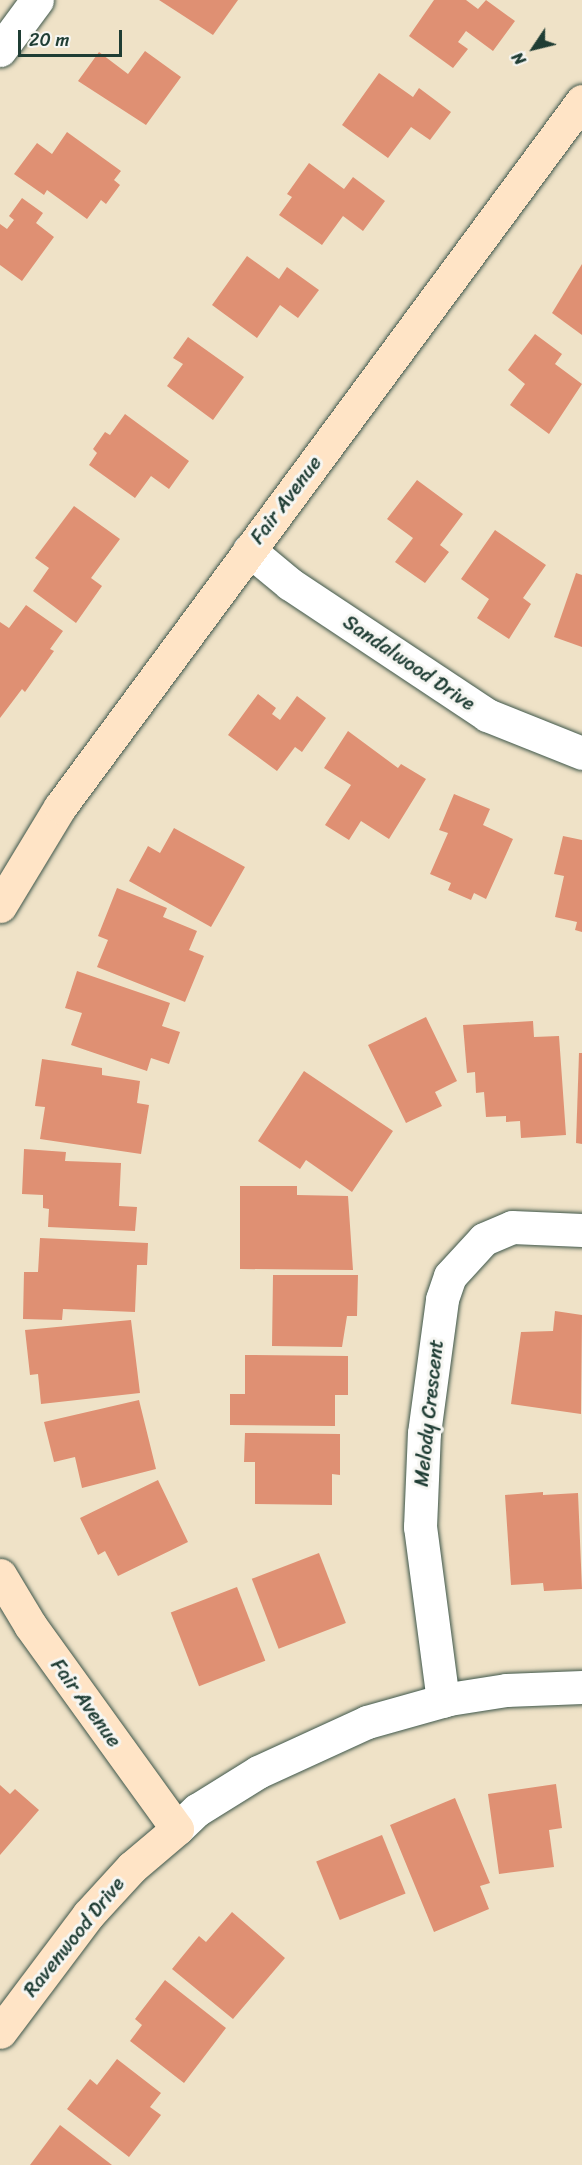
<!DOCTYPE html>
<style>
body{margin:0}
#map{position:relative;width:582px;height:2165px;overflow:hidden;background:#efe2c7;font-family:Sriracha,sans-serif}
div>[style]{position:absolute}
.building>*{inset:0;background:#df9073;transform-origin:0 0}
.roads{filter:drop-shadow(0 0 2px #3e564a) drop-shadow(0 0 2px #3e564a)}
.street>*{height:33px;margin:-16.5px;padding:0 16.5px;transform-origin:16.5px;border-radius:16.5px;background:#fff}
.secondary>*{height:33px;margin:-16.5px;padding:0 16.5px;transform-origin:16.5px;border-radius:16.5px;background:#ffe4c6}
span{translate:-50% -50%;white-space:nowrap;text-align:center;line-height:1.15;-webkit-text-stroke:6px #f6f6f2;paint-order:stroke}
.street-label{font-size:20px;color:#1f3d34}
.north{position:absolute;left:504px;top:18px;width:60px;height:60px;-webkit-text-stroke:4px #f6f6f2;paint-order:stroke;rotate:235deg;font-size:16px;font-weight:700;line-height:24px;text-align:center;color:#1f3d34}
.north::after{content:'';display:block;margin:auto;width:21px;height:27px;background:#1f3d34;clip-path:polygon(50% 0,100% 100%,50% 72%,0 100%)}
.scale{position:absolute;left:18px;top:30px;width:104px;height:27px;box-sizing:border-box;border:3px solid #1f3d34;border-top:0;padding-left:8px;font-size:18px;line-height:21px;white-space:nowrap;color:#1f3d34;-webkit-text-stroke:4px #f6f6f2;paint-order:stroke}
</style>
<div id="map">
<div class="building">
<i style="clip-path:polygon(159px 0,238px 0,213px 35px)"></i>
<i style="clip-path:polygon(434px 0,466px 0,478px 9px,486px 0,515px 21px,493px 51px,466px 31px,458px 42px,468px 49px,453px 68px,409px 36px)"></i>
<i style="clip-path:polygon(145px 51px,181px 77px,146px 125px,78px 81px,99px 52px,128px 74px)"></i>
<i style="clip-path:polygon(379px 73px,413px 97px,419px 88px,451px 112px,430px 140px,411px 127px,388px 158px,342px 125px)"></i>
<i style="clip-path:polygon(67px 132px,121px 171px,114px 180px,120px 185px,106px 204px,101px 200px,87px 219px,47px 190px,44px 195px,14px 174px,37px 143px,52px 154px)"></i>
<i style="clip-path:polygon(309px 163px,344px 189px,353px 177px,385px 201px,363px 231px,343px 216px,322px 245px,279px 215px,292px 197px,287px 194px)"></i>
<i style="clip-path:polygon(22px 198px,43px 213px,36px 223px,54px 237px,22px 281px,0 265px,0 224px,7px 229px,14px 220px,9px 216px)"></i>
<i style="clip-path:polygon(247px 256px,279px 279px,287px 267px,319px 290px,298px 318px,280px 305px,257px 338px,212px 305px)"></i>
<i style="clip-path:polygon(582px 264px,582px 335px,552px 313px)"></i>
<i style="clip-path:polygon(535px 334px,562px 354px,555px 364px,582px 384px,549px 434px,510px 405px,525px 384px,508px 370px)"></i>
<i style="clip-path:polygon(188px 337px,244px 377px,213px 420px,167px 386px,183px 364px,173px 358px)"></i>
<i style="clip-path:polygon(125px 414px,189px 461px,169px 489px,151px 476px,135px 498px,89px 465px,97px 453px,93px 449px,105px 432px,110px 435px)"></i>
<i style="clip-path:polygon(417px 480px,463px 514px,440px 545px,449px 552px,425px 583px,395px 562px,413px 538px,387px 519px)"></i>
<i style="clip-path:polygon(74px 506px,120px 539px,91px 578px,102px 586px,76px 623px,33px 591px,49px 568px,35px 558px)"></i>
<i style="clip-path:polygon(495px 530px,546px 565px,523px 598px,531px 604px,509px 639px,477px 618px,489px 599px,461px 579px)"></i>
<i style="clip-path:polygon(576px 573px,582px 575px,582px 647px,554px 637px)"></i>
<i style="clip-path:polygon(26px 605px,63px 631px,50px 649px,54px 651px,25px 692px,22px 689px,0 718px,0 622px,9px 628px)"></i>
<i style="clip-path:polygon(258px 694px,276px 708px,272px 714px,280px 720px,297px 696px,326px 718px,302px 752px,295px 747px,277px 771px,228px 735px)"></i>
<i style="clip-path:polygon(348px 731px,398px 768px,401px 764px,426px 779px,389px 839px,361px 821px,349px 840px,325px 825px,351px 785px,324px 768px)"></i>
<i style="clip-path:polygon(454px 794px,490px 809px,483px 825px,513px 839px,486px 899px,474px 893px,471px 900px,448px 890px,451px 883px,430px 874px,448px 833px,439px 830px)"></i>
<i style="clip-path:polygon(174px 828px,245px 867px,211px 927px,129px 881px,148px 846px,160px 853px)"></i>
<i style="clip-path:polygon(563px 836px,582px 840px,582px 932px,575px 930px,577px 922px,555px 917px,564px 876px,554px 874px)"></i>
<i style="clip-path:polygon(117px 888px,167px 908px,163px 917px,197px 931px,189px 950px,204px 956px,185px 1002px,97px 967px,108px 940px,98px 936px)"></i>
<i style="clip-path:polygon(77px 971px,170px 1003px,162px 1026px,180px 1032px,169px 1064px,151px 1058px,147px 1071px,71px 1045px,82px 1013px,65px 1008px)"></i>
<i style="clip-path:polygon(426px 1017px,457px 1081px,435px 1092px,442px 1106px,406px 1123px,368px 1045px)"></i>
<i style="clip-path:polygon(533px 1021px,534px 1037px,559px 1036px,566px 1135px,521px 1138px,520px 1121px,506px 1122px,506px 1116px,486px 1117px,484px 1092px,476px 1093px,475px 1072px,467px 1073px,463px 1025px)"></i>
<i style="clip-path:polygon(579px 1053px,582px 1053px,582px 1144px,576px 1143px)"></i>
<i style="clip-path:polygon(42px 1059px,102px 1068px,102px 1075px,140px 1081px,137px 1103px,149px 1105px,141px 1154px,40px 1139px,45px 1107px,35px 1106px)"></i>
<i style="clip-path:polygon(304px 1071px,393px 1131px,352px 1192px,306px 1160px,300px 1169px,258px 1141px)"></i>
<i style="clip-path:polygon(24px 1149px,66px 1152px,65px 1161px,121px 1163px,119px 1206px,137px 1207px,135px 1231px,48px 1227px,49px 1209px,43px 1208px,43px 1195px,22px 1194px)"></i>
<i style="clip-path:polygon(240px 1186px,297px 1186px,297px 1195px,348px 1196px,353px 1270px,240px 1269px)"></i>
<i style="clip-path:polygon(40px 1238px,148px 1243px,147px 1265px,137px 1265px,135px 1312px,63px 1309px,62px 1320px,23px 1319px,24px 1272px,38px 1272px)"></i>
<i style="clip-path:polygon(273px 1275px,358px 1275px,357px 1316px,347px 1316px,342px 1347px,272px 1346px)"></i>
<i style="clip-path:polygon(555px 1311px,582px 1315px,581px 1414px,511px 1404px,521px 1332px,553px 1331px)"></i>
<i style="clip-path:polygon(131px 1320px,140px 1393px,41px 1404px,38px 1374px,30px 1375px,25px 1330px)"></i>
<i style="clip-path:polygon(245px 1355px,348px 1356px,348px 1395px,335px 1395px,335px 1426px,230px 1425px,230px 1394px,245px 1394px)"></i>
<i style="clip-path:polygon(139px 1400px,156px 1469px,82px 1488px,75px 1457px,54px 1462px,44px 1422px)"></i>
<i style="clip-path:polygon(245px 1433px,340px 1434px,340px 1475px,332px 1474px,332px 1505px,255px 1504px,255px 1462px,244px 1462px)"></i>
<i style="clip-path:polygon(158px 1480px,188px 1542px,118px 1576px,105px 1551px,98px 1555px,80px 1518px)"></i>
<i style="clip-path:polygon(543px 1492px,543px 1495px,578px 1493px,582px 1589px,544px 1591px,543px 1583px,511px 1585px,505px 1495px)"></i>
<i style="left:319px;top:1553px;width:75px;height:72px;rotate:69deg"></i>
<i style="left:237px;top:1587px;width:79px;height:71px;rotate:69deg"></i>
<i style="clip-path:polygon(556px 1784px,562px 1828px,549px 1830px,554px 1867px,499px 1874px,488px 1794px)"></i>
<i style="clip-path:polygon(0 1785px,10px 1794px,15px 1789px,39px 1810px,0 1855px)"></i>
<i style="clip-path:polygon(455px 1798px,490px 1883px,480px 1886px,489px 1909px,434px 1932px,390px 1825px)"></i>
<i style="left:382px;top:1835px;width:63px;height:71px;rotate:68deg"></i>
<i style="clip-path:polygon(232px 1912px,285px 1958px,233px 2019px,172px 1969px,199px 1936px,206px 1942px)"></i>
<i style="clip-path:polygon(165px 1980px,226px 2028px,184px 2083px,130px 2041px,142px 2025px,135px 2019px)"></i>
<i style="clip-path:polygon(117px 2059px,161px 2093px,150px 2107px,161px 2115px,129px 2157px,67px 2109px,90px 2079px,97px 2085px)"></i>
<i style="clip-path:polygon(60px 2125px,112px 2165px,30px 2165px)"></i>
</div>
<div class="roads">
<div class="street">
<i style="left:0;top:50px;width:62px;rotate:-53.5deg"></i>
<i style="left:249px;top:550px;width:53px;rotate:39.7deg"></i>
<i style="left:290px;top:584px;width:237px;rotate:33.6deg"></i>
<i style="left:487px;top:715px;width:102px;rotate:21.8deg"></i>
<i style="left:443px;top:1701px;width:176px;rotate:-97.5deg"></i>
<i style="left:420px;top:1527px;width:94px;rotate:-87.6deg"></i>
<i style="left:424px;top:1433px;width:135px;rotate:-82.3deg"></i>
<i style="left:442px;top:1299px;width:24px;rotate:-71deg"></i>
<i style="left:450px;top:1276px;width:50px;rotate:-47.4deg"></i>
<i style="left:484px;top:1239px;width:30px;rotate:-23deg"></i>
<i style="left:512px;top:1227px;width:70px;rotate:2.5deg"></i>
<i style="left:177px;top:1829px;width:28px;rotate:-44deg"></i>
<i style="left:197px;top:1810px;width:72px;rotate:-31.9deg"></i>
<i style="left:258px;top:1772px;width:120px;rotate:-24.6deg"></i>
<i style="left:367px;top:1722px;width:85px;rotate:-15.7deg"></i>
<i style="left:449px;top:1699px;width:58px;rotate:-9deg"></i>
<i style="left:506px;top:1690px;width:76px;rotate:-2.3deg"></i>
</div>
<div class="secondary">
<i style="left:0;top:906px;width:116px;rotate:-58.8deg"></i>
<i style="left:60px;top:807px;width:878px;rotate:-53.52deg"></i>
<i style="left:0;top:1575px;width:58px;rotate:59deg"></i>
<i style="left:30px;top:1625px;width:251px;rotate:54.2deg"></i>
<i style="left:177px;top:1829px;width:59px;rotate:139.8deg"></i>
<i style="left:132px;top:1867px;width:65px;rotate:132.5deg"></i>
<i style="left:88px;top:1915px;width:146px;rotate:126.9deg"></i>
</div>
</div>
<div class="street-label">
<span style="left:286px;top:500px;rotate:-53deg">Fair Avenue</span>
<span style="left:409px;top:663px;rotate:34deg">Sandalwood Drive</span>
<span style="left:429px;top:1413px;rotate:-84deg">Melody Crescent</span>
<span style="left:86px;top:1703px;rotate:54deg">Fair Avenue</span>
<span style="left:74px;top:1937px;rotate:-51deg">Ravenwood Drive</span>
</div>
<div class="north">N</div>
<div class="scale">20 m</div>
</div>
